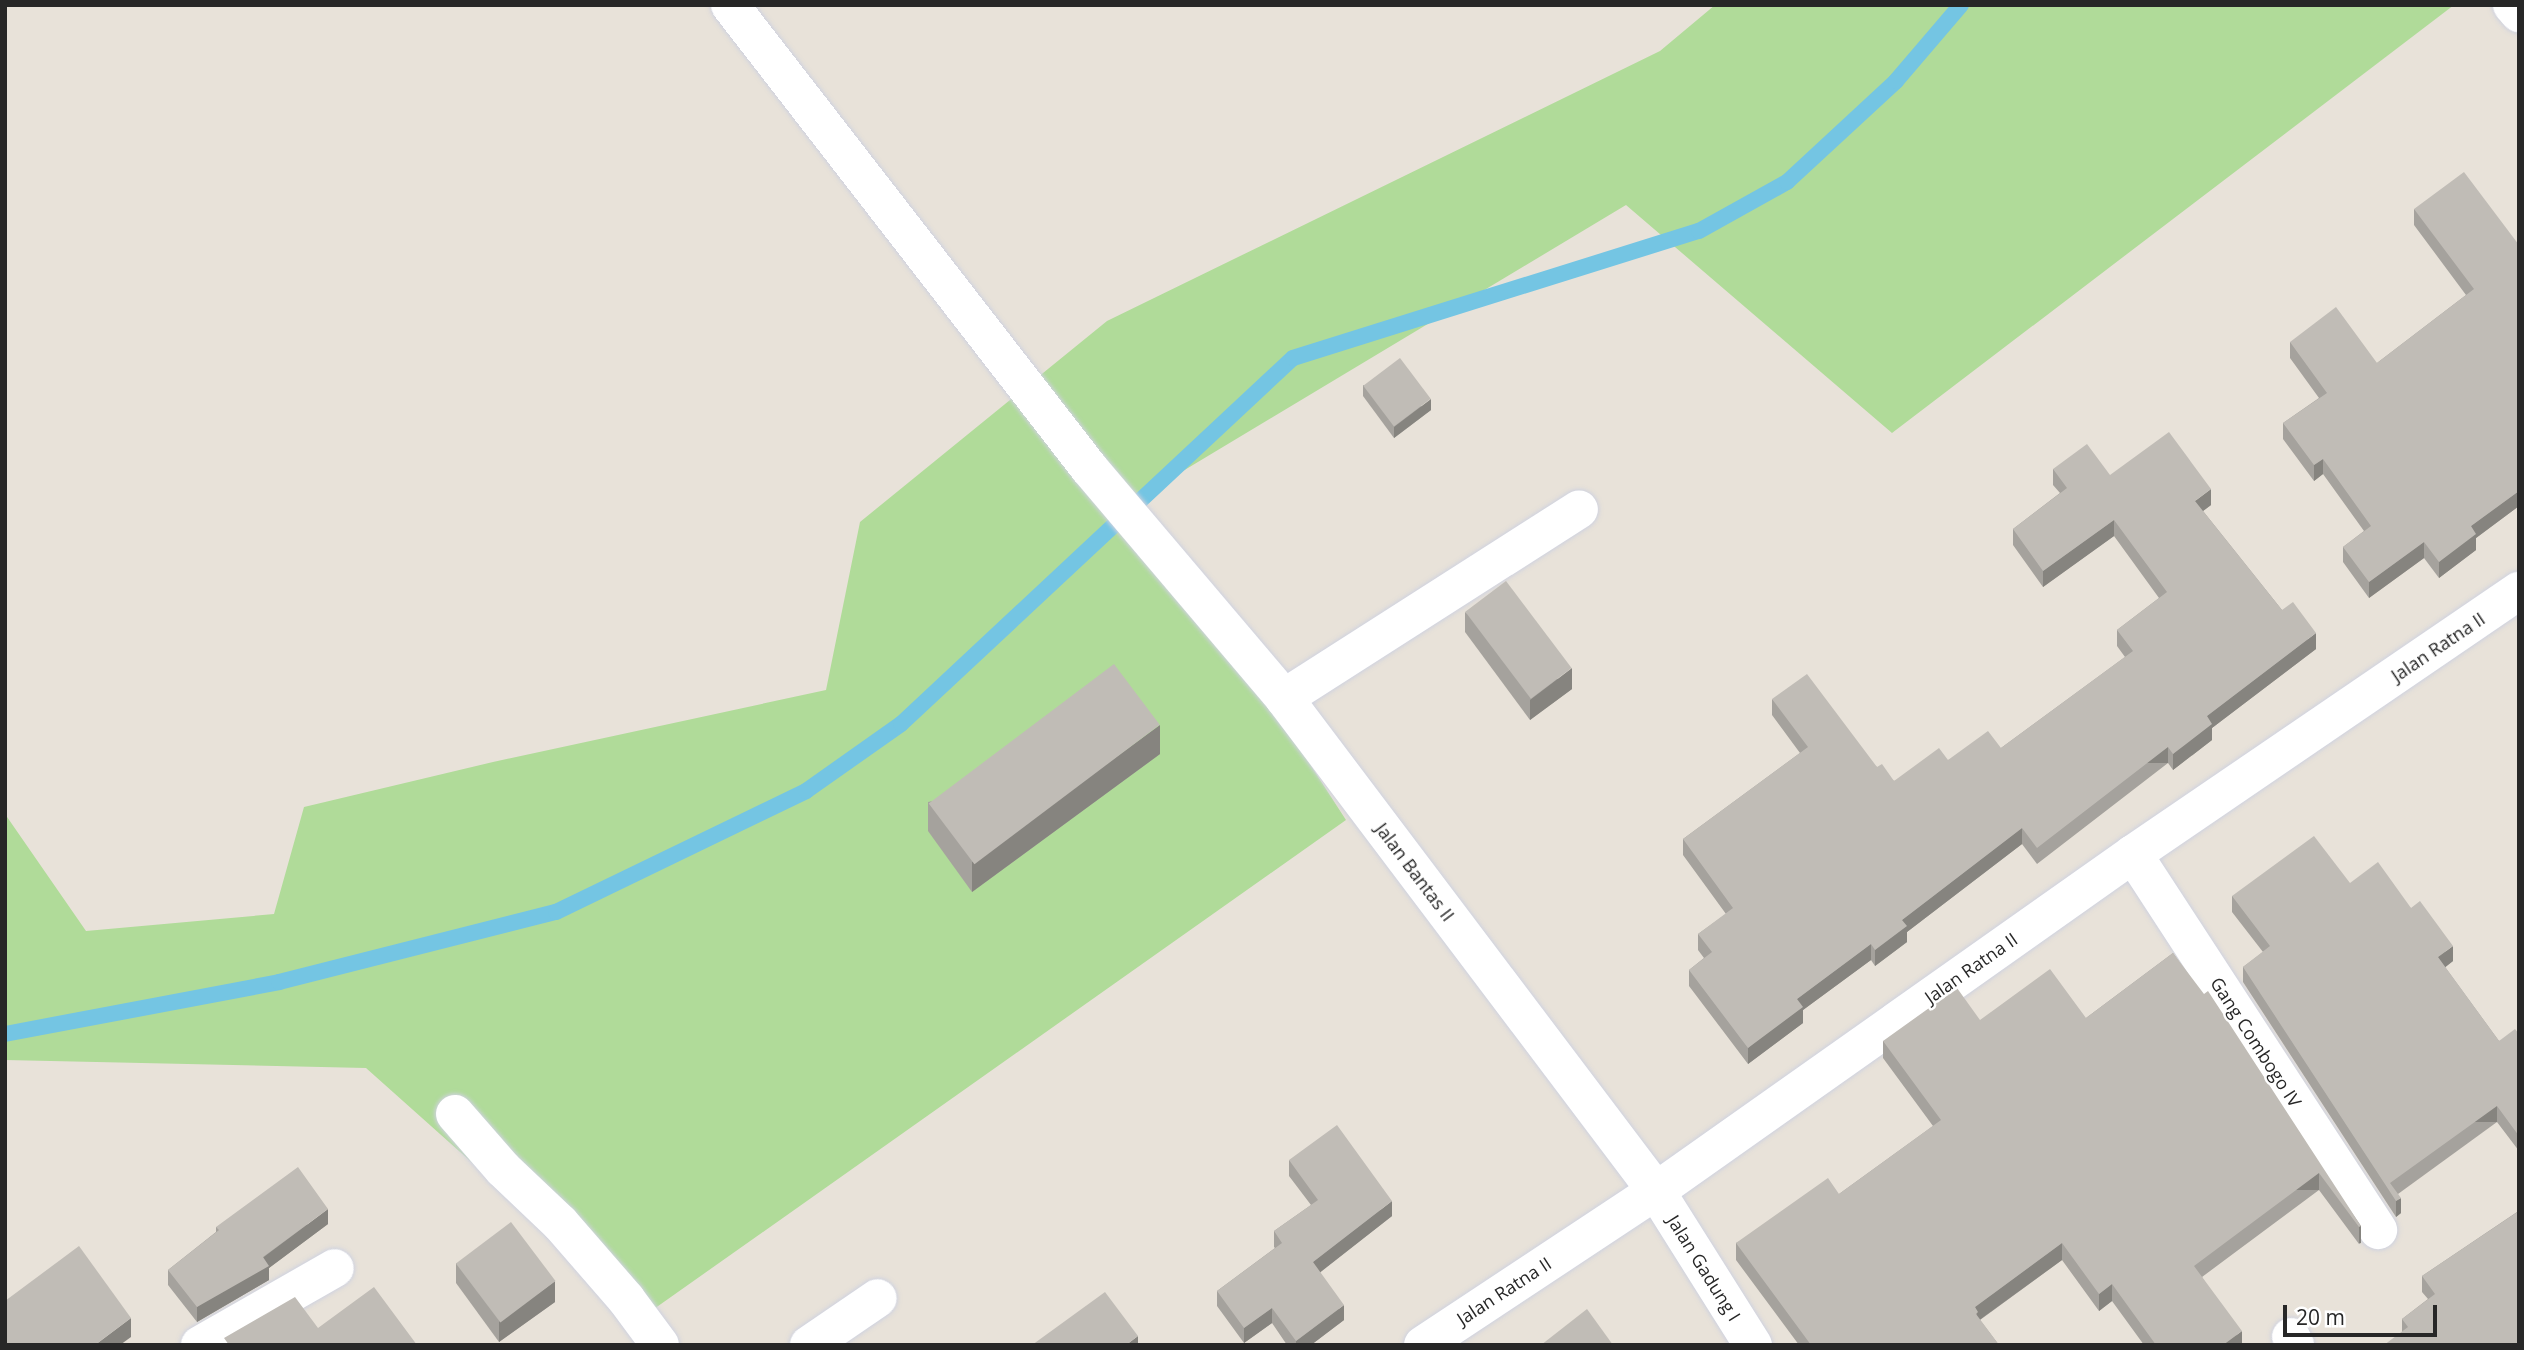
<!DOCTYPE html>
<style>
body{margin:0}
#map{position:relative;width:2524px;height:1350px;overflow:hidden;background:#e8e2d9;font-family:"Open Sans",sans-serif}
div>[style]{position:absolute}
.green>*{inset:0;background:#b0db99}
.stream>*{height:16px;margin:-8px;padding:0 8px;transform-origin:8px;border-radius:8px;background:#74c5e3}
.roads{filter:drop-shadow(0 0 2px #cfd2df) drop-shadow(0 0 2px #cfd2df)}
.minor>*{height:38px;margin:-19px;padding:0 19px;transform-origin:19px;border-radius:19px;background:#fff}
.wall>*{inset:0;background:#a5a29d}
.shaded-wall>*{inset:0;background:#86847f;transform-origin:0 0}
.building>*{inset:0;background:#c0bcb6;transform-origin:0 0}
span{translate:-50% -50%;white-space:nowrap;text-align:center;line-height:1.15;-webkit-text-stroke:5px #fff;paint-order:stroke}
.street-label{font-size:18px;color:#272727}
.frame{position:absolute;inset:0;border:7px solid #272727;pointer-events:none}
.scale{position:absolute;left:2283px;top:1305px;width:154px;height:32px;box-sizing:border-box;border:4px solid #272727;border-top:0;padding-left:9px;font-size:21px;line-height:24px;white-space:nowrap;color:#272727;-webkit-text-stroke:5px #fff;paint-order:stroke}
</style>
<div id="map">
<div class="green">
<i style="clip-path:polygon(1715px 5px,2454px 5px,1892px 433px,1626px 205px,1138px 498px,1346px 820px,644px 1316px,366px 1068px,5px 1060px,5px 814px,86px 931px,274px 914px,304px 807px,493px 762px,826px 690px,860px 522px,1107px 321px,1660px 51px)"></i>
</div>
<div class="stream">
<i style="left:5px;top:1034px;width:279px;rotate:-10.7deg"></i>
<i style="left:279px;top:982px;width:286px;rotate:-14.2deg"></i>
<i style="left:556px;top:912px;width:278px;rotate:-25.8deg"></i>
<i style="left:806px;top:791px;width:116px;rotate:-35.2deg"></i>
<i style="left:901px;top:724px;width:536px;rotate:-43.04deg"></i>
<i style="left:1293px;top:358px;width:425px;rotate:-17.4deg"></i>
<i style="left:1699px;top:231px;width:101px;rotate:-29.1deg"></i>
<i style="left:1787px;top:182px;width:149px;rotate:-42.8deg"></i>
<i style="left:1896px;top:81px;width:100px;rotate:-49.5deg"></i>
</div>
<div class="roads">
<div class="minor">
<i style="left:730px;top:5px;width:586px;rotate:52.21deg"></i>
<i style="left:1089px;top:468px;width:302px;rotate:49.7deg"></i>
<i style="left:1284px;top:698px;width:618px;rotate:52.96deg"></i>
<i style="left:1656px;top:1191px;width:182px;rotate:57.8deg"></i>
<i style="left:2512px;top:5px;width:11px;rotate:49deg"></i>
<i style="left:1284px;top:698px;width:350px;rotate:-32.6deg"></i>
<i style="left:2133px;top:854px;width:449px;rotate:56.9deg"></i>
<i style="left:455px;top:1114px;width:73px;rotate:48.9deg"></i>
<i style="left:503px;top:1169px;width:79px;rotate:43.5deg"></i>
<i style="left:560px;top:1223px;width:101px;rotate:49deg"></i>
<i style="left:626px;top:1299px;width:57px;rotate:53.5deg"></i>
<i style="left:2291px;top:1337px;width:9px;rotate:63deg"></i>
<i style="left:200px;top:1345px;width:155px;rotate:-29.7deg"></i>
<i style="left:809px;top:1345px;width:83px;rotate:-34.3deg"></i>
<i style="left:1423px;top:1345px;width:279px;rotate:-33.5deg"></i>
<i style="left:1656px;top:1191px;width:584px;rotate:-35.24deg"></i>
<i style="left:2133px;top:854px;width:467px;rotate:-34.3deg"></i>
</div>
</div>
<div class="wall">
<i style="clip-path:polygon(2414px 209px,2519px 245px,2519px 506px,2476px 538px,2476px 550px,2439px 578px,2424px 558px,2369px 598px,2343px 562px,2343px 547px,2364px 531px,2323px 474px,2314px 481px,2283px 439px,2283px 423px,2319px 398px,2290px 358px,2290px 342px,2377px 363px,2466px 295px,2414px 225px)"></i>
<i style="clip-path:polygon(1363px 385px,1431px 410px,1394px 438px,1363px 396px)"></i>
<i style="clip-path:polygon(2053px 469px,2110px 475px,2211px 505px,2203px 511px,2282px 610px,2316px 649px,2212px 728px,2212px 740px,2173px 770px,2168px 763px,2037px 864px,2022px 844px,1907px 932px,1907px 942px,1875px 966px,1871px 960px,1803px 1010px,1803px 1023px,1748px 1064px,1689px 986px,1689px 970px,1704px 958px,1698px 950px,1698px 934px,1726px 914px,1683px 855px,1683px 839px,1800px 753px,1772px 715px,1772px 699px,1877px 767px,1894px 781px,1948px 760px,2001px 748px,2125px 657px,2117px 646px,2117px 630px,2159px 598px,2114px 536px,2043px 587px,2013px 545px,2013px 529px,2060px 493px,2053px 485px)"></i>
<i style="clip-path:polygon(1465px 612px,1572px 689px,1530px 720px,1465px 632px)"></i>
<i style="clip-path:polygon(1160px 754px,972px 892px,928px 831px,928px 802px)"></i>
<i style="clip-path:polygon(2350px 883px,2411px 908px,2453px 961px,2445px 967px,2499px 1041px,2519px 1034px,2519px 1151px,2497px 1122px,2398px 1194px,2401px 1213px,2396px 1217px,2243px 982px,2243px 967px,2263px 952px,2232px 912px,2232px 896px)"></i>
<i style="clip-path:polygon(2173px 953px,2361px 1226px,2361px 1243px,2359px 1244px,2319px 1190px,2202px 1277px,2242px 1345px,2144px 1345px,2112px 1301px,2099px 1311px,2062px 1260px,1980px 1320px,1999px 1345px,1799px 1345px,1736px 1260px,1736px 1243px,1839px 1194px,1933px 1126px,1883px 1058px,1883px 1041px,1980px 1020px,2086px 1018px)"></i>
<i style="clip-path:polygon(1289px 1160px,1392px 1216px,1320px 1272px,1344px 1320px,1311px 1345px,1287px 1345px,1272px 1323px,1244px 1343px,1217px 1306px,1217px 1291px,1275px 1248px,1274px 1247px,1274px 1231px,1311px 1205px,1289px 1176px)"></i>
<i style="clip-path:polygon(2519px 1198px,2519px 1345px,2402px 1332px,2402px 1319px,2428px 1299px,2422px 1292px,2422px 1276px,2517px 1212px,2517px 1200px)"></i>
<i style="clip-path:polygon(328px 1224px,269px 1268px,269px 1280px,197px 1322px,168px 1285px,168px 1270px,216px 1232px,216px 1227px)"></i>
<i style="clip-path:polygon(456px 1263px,555px 1302px,499px 1342px,456px 1283px)"></i>
</div>
<div class="shaded-wall">
<i style="clip-path:polygon(1431px 399px,1431px 410px,1394px 438px,1394px 427px)"></i>
<i style="clip-path:polygon(2323px 459px,2323px 474px,2314px 481px,2314px 465px)"></i>
<i style="clip-path:polygon(2211px 489px,2211px 505px,2195px 517px,2195px 501px)"></i>
<i style="clip-path:polygon(2519px 491px,2519px 506px,2476px 538px,2476px 550px,2439px 578px,2439px 562px,2471px 526px)"></i>
<i style="clip-path:polygon(2114px 520px,2114px 536px,2043px 587px,2043px 571px)"></i>
<i style="clip-path:polygon(2424px 542px,2424px 558px,2369px 598px,2369px 582px)"></i>
<i style="clip-path:polygon(2316px 633px,2316px 649px,2212px 728px,2212px 740px,2173px 770px,2173px 754px,2207px 716px)"></i>
<i style="clip-path:polygon(1572px 668px,1572px 689px,1530px 720px,1530px 700px)"></i>
<i style="clip-path:polygon(1160px 725px,1160px 754px,972px 892px,972px 862px)"></i>
<i style="left:2168px;top:747px;width:16px;height:165px;rotate:90deg"></i>
<i style="clip-path:polygon(2022px 828px,2022px 844px,1907px 932px,1907px 942px,1875px 966px,1875px 950px,1902px 920px)"></i>
<i style="clip-path:polygon(1871px 944px,1871px 960px,1803px 1010px,1803px 1023px,1748px 1064px,1748px 1048px,1797px 999px)"></i>
<i style="clip-path:polygon(2453px 946px,2453px 961px,2438px 973px,2438px 957px)"></i>
<i style="left:2497px;top:1106px;width:16px;height:132px;rotate:90deg"></i>
<i style="left:2319px;top:1173px;width:17px;height:156px;rotate:90deg"></i>
<i style="clip-path:polygon(2401px 1198px,2401px 1213px,2396px 1217px,2396px 1201px)"></i>
<i style="clip-path:polygon(1392px 1201px,1392px 1216px,1313px 1278px,1313px 1262px)"></i>
<i style="clip-path:polygon(328px 1209px,328px 1224px,269px 1268px,269px 1280px,197px 1322px,197px 1307px)"></i>
<i style="left:2361px;top:1226px;width:17px;height:2px;rotate:90deg"></i>
<i style="clip-path:polygon(2062px 1243px,2062px 1260px,1978px 1321px,1975px 1307px)"></i>
<i style="clip-path:polygon(555px 1281px,555px 1302px,499px 1342px,499px 1322px)"></i>
<i style="clip-path:polygon(2112px 1284px,2112px 1301px,2099px 1311px,2099px 1294px)"></i>
<i style="clip-path:polygon(1344px 1305px,1344px 1320px,1311px 1345px,1296px 1345px,1296px 1341px)"></i>
<i style="clip-path:polygon(1272px 1308px,1272px 1323px,1244px 1343px,1244px 1328px)"></i>
<i style="clip-path:polygon(131px 1318px,131px 1337px,120px 1345px,95px 1345px)"></i>
<i style="clip-path:polygon(2242px 1331px,2242px 1345px,2223px 1345px)"></i>
<i style="clip-path:polygon(1138px 1336px,1138px 1345px,1126px 1345px)"></i>
</div>
<div class="building">
<i style="clip-path:polygon(2464px 172px,2519px 245px,2519px 491px,2471px 526px,2476px 534px,2439px 562px,2424px 542px,2369px 582px,2343px 547px,2371px 526px,2323px 459px,2314px 465px,2283px 423px,2327px 393px,2290px 342px,2336px 307px,2377px 363px,2474px 289px,2414px 209px)"></i>
<i style="left:1400px;top:358px;width:51px;height:46px;rotate:53deg"></i>
<i style="clip-path:polygon(2169px 432px,2211px 489px,2195px 501px,2282px 610px,2293px 602px,2316px 633px,2207px 716px,2212px 724px,2173px 754px,2168px 747px,2037px 848px,2022px 828px,1902px 920px,1907px 926px,1875px 950px,1871px 944px,1797px 999px,1803px 1007px,1748px 1048px,1689px 970px,1712px 952px,1698px 934px,1733px 908px,1683px 839px,1808px 747px,1772px 699px,1807px 674px,1877px 767px,1882px 764px,1894px 781px,1939px 748px,1948px 760px,1988px 731px,2001px 748px,2133px 651px,2117px 630px,2167px 592px,2114px 520px,2043px 571px,2013px 529px,2067px 488px,2053px 469px,2087px 444px,2110px 475px)"></i>
<i style="left:1506px;top:581px;width:109px;height:51px;rotate:53deg"></i>
<i style="left:1114px;top:664px;width:76px;height:232px;rotate:53deg"></i>
<i style="clip-path:polygon(2314px 836px,2350px 883px,2378px 862px,2411px 908px,2420px 901px,2453px 946px,2438px 957px,2499px 1041px,2515px 1029px,2519px 1034px,2519px 1136px,2497px 1106px,2390px 1183px,2401px 1198px,2396px 1201px,2243px 967px,2270px 946px,2232px 896px)"></i>
<i style="clip-path:polygon(2173px 953px,2204px 994px,2208px 991px,2361px 1226px,2359px 1227px,2319px 1173px,2194px 1266px,2242px 1331px,2223px 1345px,2156px 1345px,2112px 1284px,2099px 1294px,2062px 1243px,1975px 1307px,1978px 1312px,1976px 1314px,1999px 1345px,1811px 1345px,1736px 1243px,1828px 1178px,1839px 1194px,1941px 1120px,1883px 1041px,1957px 988px,1980px 1020px,2050px 969px,2086px 1018px)"></i>
<i style="clip-path:polygon(1337px 1125px,1392px 1201px,1313px 1262px,1344px 1305px,1296px 1341px,1272px 1308px,1244px 1328px,1217px 1291px,1282px 1243px,1274px 1231px,1318px 1200px,1289px 1160px)"></i>
<i style="clip-path:polygon(298px 1167px,328px 1209px,263px 1257px,269px 1266px,197px 1307px,168px 1270px,219px 1230px,216px 1227px)"></i>
<i style="clip-path:polygon(2519px 1211px,2519px 1345px,2384px 1345px,2408px 1327px,2402px 1319px,2435px 1294px,2422px 1276px)"></i>
<i style="left:511px;top:1222px;width:74px;height:69px;rotate:53deg"></i>
<i style="clip-path:polygon(79px 1246px,131px 1318px,95px 1345px,5px 1345px,5px 1301px)"></i>
<i style="clip-path:polygon(374px 1287px,417px 1345px,229px 1345px,224px 1338px,295px 1297px,318px 1328px)"></i>
<i style="clip-path:polygon(1105px 1292px,1138px 1336px,1126px 1345px,1032px 1345px)"></i>
<i style="clip-path:polygon(1587px 1309px,1613px 1345px,1541px 1345px)"></i>
</div>
<div class="street-label">
<span style="left:2438px;top:647px;rotate:-34deg">Jalan Ratna II</span>
<span style="left:1415px;top:872px;rotate:53deg">Jalan Bantas II</span>
<span style="left:1971px;top:968px;rotate:-35deg">Jalan Ratna II</span>
<span style="left:2256px;top:1042px;rotate:57deg">Gang Combogo IV</span>
<span style="left:1704px;top:1268px;rotate:58deg">Jalan Gadung I</span>
<span style="left:1504px;top:1291px;rotate:-33deg">Jalan Ratna II</span>
</div>
<div class="frame"></div>
<div class="scale">20 m</div>
</div>
